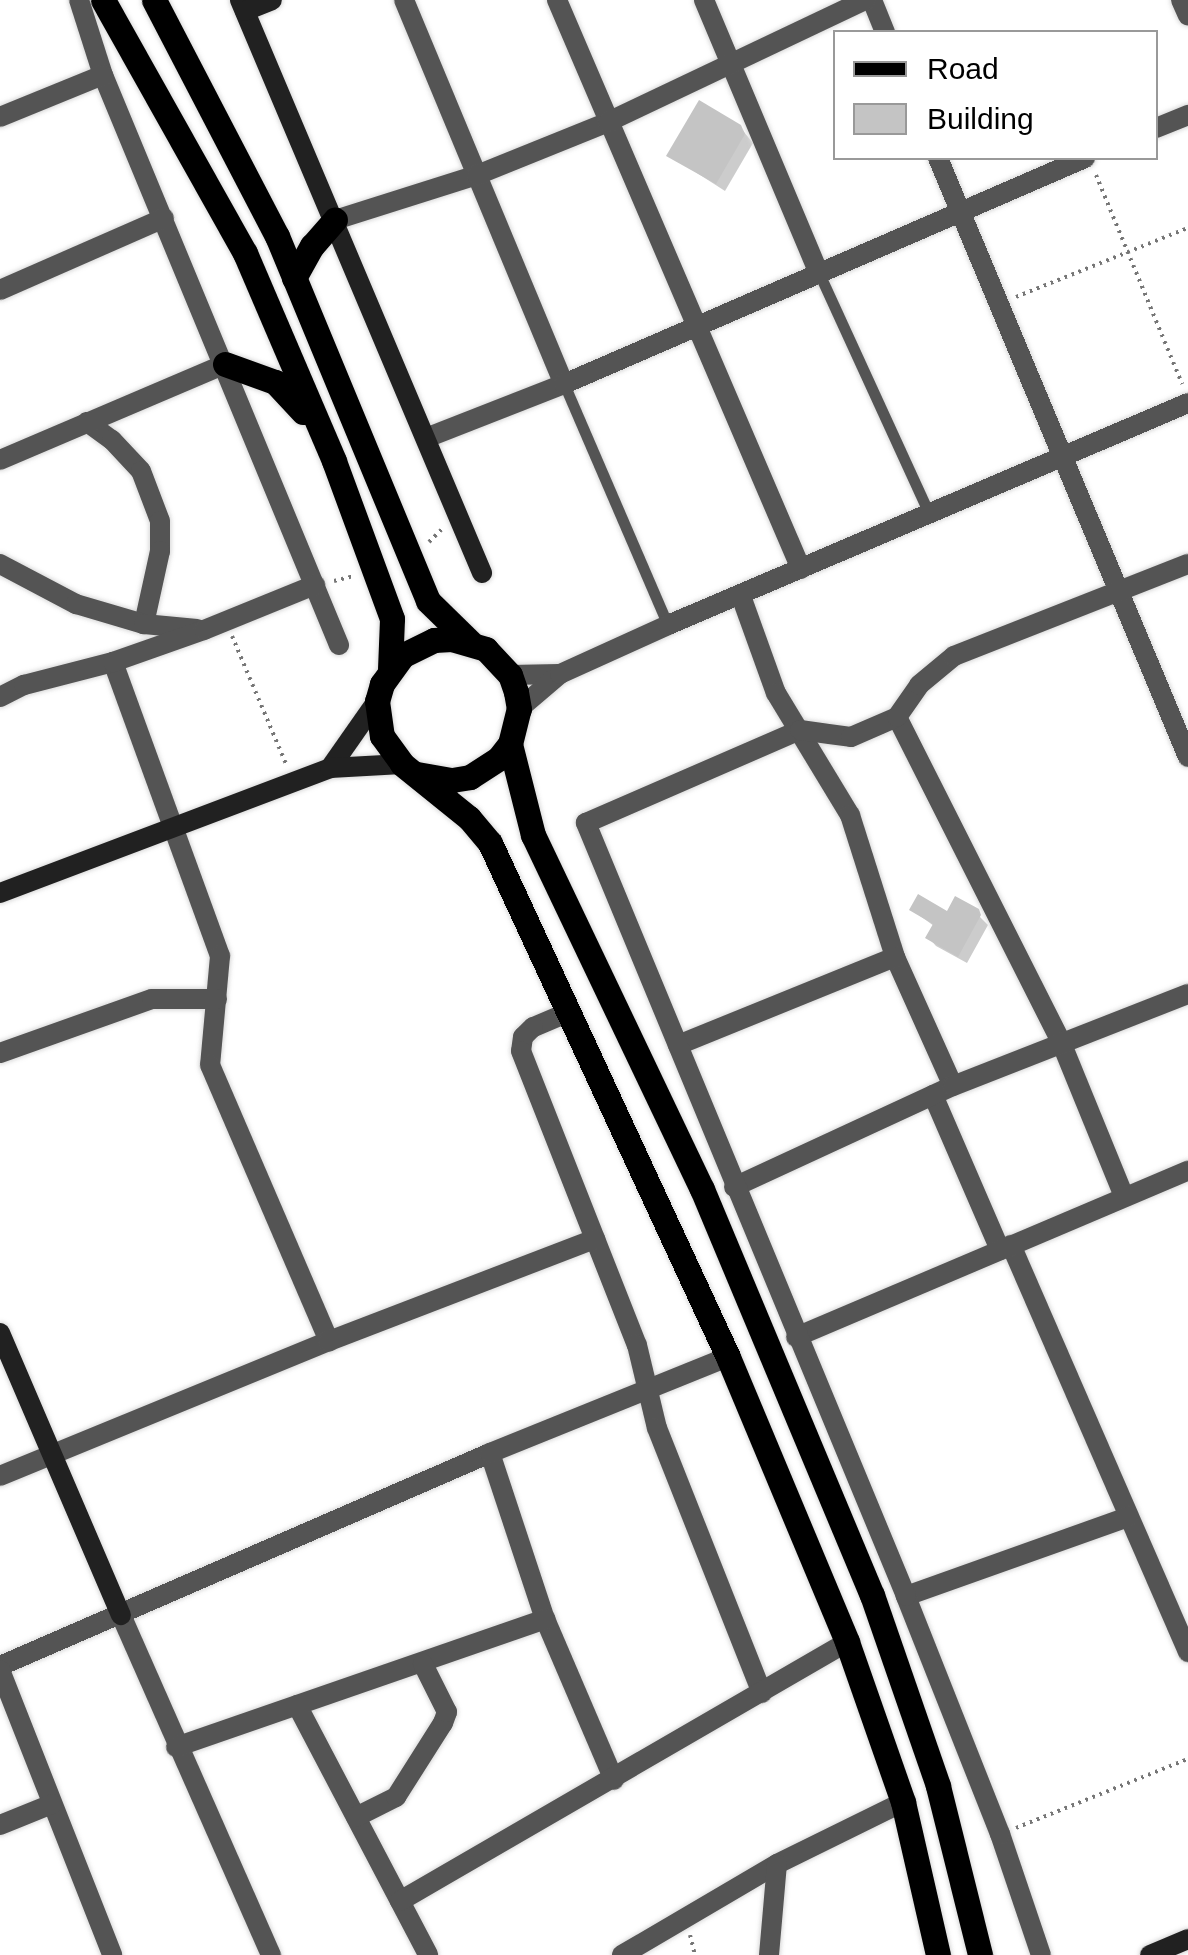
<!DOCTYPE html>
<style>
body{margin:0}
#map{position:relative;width:1188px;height:1955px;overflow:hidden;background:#fff;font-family:Helvetica,sans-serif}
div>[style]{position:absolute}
.shadow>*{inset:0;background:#0003}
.building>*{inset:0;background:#c4c4c4}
.path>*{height:4px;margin-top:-2px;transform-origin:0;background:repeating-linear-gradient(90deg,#767676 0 2.5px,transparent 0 7.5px)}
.roads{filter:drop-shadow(0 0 2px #dbdbdb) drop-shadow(0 0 2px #dbdbdb)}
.lane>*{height:11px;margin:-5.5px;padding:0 5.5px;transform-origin:5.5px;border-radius:5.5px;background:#545454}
.street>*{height:20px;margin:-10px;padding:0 10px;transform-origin:10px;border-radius:10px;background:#545454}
.secondary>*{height:20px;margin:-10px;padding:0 10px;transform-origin:10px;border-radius:10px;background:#212121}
.primary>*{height:25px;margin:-12.5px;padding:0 12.5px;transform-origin:12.5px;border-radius:12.5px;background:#000}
span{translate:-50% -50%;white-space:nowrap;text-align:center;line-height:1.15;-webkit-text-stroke:10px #fff;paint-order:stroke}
.legend{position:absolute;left:833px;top:30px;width:325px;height:130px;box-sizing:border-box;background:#fff;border:2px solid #999;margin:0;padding:12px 18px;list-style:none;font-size:30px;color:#000}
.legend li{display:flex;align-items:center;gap:20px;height:50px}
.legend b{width:50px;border:2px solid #999}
</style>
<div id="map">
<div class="shadow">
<i style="clip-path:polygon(740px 127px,753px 143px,725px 191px,669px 155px)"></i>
<i style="clip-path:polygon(912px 910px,980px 917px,988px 925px,967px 963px,936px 946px,928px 937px,934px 926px)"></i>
</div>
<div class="building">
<i style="clip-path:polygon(699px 100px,741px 125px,745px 134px,716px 184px,666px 156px)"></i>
<i style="clip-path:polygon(918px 894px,947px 911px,955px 896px,979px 909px,981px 915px,958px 957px,925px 938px,933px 924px,909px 910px)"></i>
</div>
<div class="path">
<i style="left:1096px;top:175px;width:226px;rotate:67.6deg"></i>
<i style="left:1016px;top:297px;width:185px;rotate:-21.9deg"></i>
<i style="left:429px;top:542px;width:20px;rotate:-45deg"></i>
<i style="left:334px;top:581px;width:21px;rotate:-14deg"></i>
<i style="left:232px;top:636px;width:141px;rotate:67.1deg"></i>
<i style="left:1016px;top:1828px;width:185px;rotate:-21.9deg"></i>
<i style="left:690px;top:1935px;width:21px;rotate:76deg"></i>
</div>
<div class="roads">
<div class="lane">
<i style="left:818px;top:271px;width:264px;rotate:65.4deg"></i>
<i style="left:564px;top:384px;width:262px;rotate:66.7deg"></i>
</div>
<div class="street">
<i style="left:79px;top:0;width:79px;rotate:72.3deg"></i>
<i style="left:103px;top:75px;width:617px;rotate:67.51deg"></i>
<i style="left:404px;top:0;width:416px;rotate:67.4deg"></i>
<i style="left:557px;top:0;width:619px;rotate:66.79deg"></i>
<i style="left:704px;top:0;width:294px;rotate:67.2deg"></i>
<i style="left:872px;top:0;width:35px;rotate:68deg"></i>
<i style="left:1181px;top:0;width:17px;rotate:66deg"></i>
<i style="left:0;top:117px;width:111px;rotate:-22.2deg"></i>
<i style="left:1156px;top:128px;width:35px;rotate:-22deg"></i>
<i style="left:938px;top:158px;width:649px;rotate:67.35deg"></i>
<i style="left:335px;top:220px;width:149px;rotate:-17.6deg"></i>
<i style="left:477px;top:175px;width:141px;rotate:-22deg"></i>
<i style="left:608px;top:122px;width:284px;rotate:-25.4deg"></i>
<i style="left:0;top:290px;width:179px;rotate:-23.7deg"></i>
<i style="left:87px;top:422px;width:31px;rotate:36deg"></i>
<i style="left:112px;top:440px;width:42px;rotate:46.9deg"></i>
<i style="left:141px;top:471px;width:53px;rotate:69.2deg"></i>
<i style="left:160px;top:521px;width:30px;rotate:90deg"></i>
<i style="left:160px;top:551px;width:75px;rotate:102.4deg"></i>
<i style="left:426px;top:438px;width:148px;rotate:-21.4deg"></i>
<i style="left:564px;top:384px;width:568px;rotate:-23.45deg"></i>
<i style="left:0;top:460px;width:245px;rotate:-23.1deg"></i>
<i style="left:0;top:564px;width:86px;rotate:27.8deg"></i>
<i style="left:76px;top:604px;width:71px;rotate:16.4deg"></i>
<i style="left:144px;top:624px;width:53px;rotate:5.4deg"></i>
<i style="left:741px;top:596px;width:103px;rotate:70.2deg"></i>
<i style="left:776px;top:693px;width:143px;rotate:58.8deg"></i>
<i style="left:850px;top:815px;width:149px;rotate:72.4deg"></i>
<i style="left:895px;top:957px;width:141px;rotate:65.8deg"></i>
<i style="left:113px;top:662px;width:313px;rotate:70deg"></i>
<i style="left:220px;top:956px;width:109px;rotate:95.2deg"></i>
<i style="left:210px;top:1065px;width:301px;rotate:66.7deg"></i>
<i style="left:510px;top:675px;width:50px;rotate:-1.1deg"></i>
<i style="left:0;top:697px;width:27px;rotate:-27deg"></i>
<i style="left:24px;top:685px;width:92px;rotate:-14.5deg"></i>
<i style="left:113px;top:662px;width:96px;rotate:-19.4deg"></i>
<i style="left:204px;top:630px;width:120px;rotate:-22.1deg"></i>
<i style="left:519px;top:709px;width:54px;rotate:-40.5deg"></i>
<i style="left:560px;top:674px;width:119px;rotate:-24.4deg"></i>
<i style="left:668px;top:625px;width:565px;rotate:-23.12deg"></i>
<i style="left:897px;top:717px;width:364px;rotate:63.2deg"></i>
<i style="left:1061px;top:1042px;width:166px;rotate:67.8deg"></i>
<i style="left:569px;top:1012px;width:39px;rotate:157deg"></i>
<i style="left:533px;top:1027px;width:14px;rotate:135deg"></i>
<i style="left:523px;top:1037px;width:14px;rotate:98deg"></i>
<i style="left:521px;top:1051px;width:316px;rotate:68.5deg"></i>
<i style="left:637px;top:1345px;width:85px;rotate:76.5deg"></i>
<i style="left:657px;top:1428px;width:285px;rotate:68.4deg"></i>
<i style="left:678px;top:1045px;width:234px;rotate:-22.1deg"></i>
<i style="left:0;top:1053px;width:161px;rotate:-19.6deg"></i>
<i style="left:152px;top:999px;width:65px"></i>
<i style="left:933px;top:1095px;width:169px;rotate:66.6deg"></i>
<i style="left:734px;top:1187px;width:241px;rotate:-24.8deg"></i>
<i style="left:953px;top:1086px;width:252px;rotate:-21.4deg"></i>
<i style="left:1011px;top:1245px;width:444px;rotate:66.5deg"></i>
<i style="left:796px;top:1337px;width:426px;rotate:-23deg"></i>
<i style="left:490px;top:1453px;width:175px;rotate:71.7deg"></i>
<i style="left:545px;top:1619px;width:175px;rotate:66.8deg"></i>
<i style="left:0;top:1476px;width:356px;rotate:-22.3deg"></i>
<i style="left:329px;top:1341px;width:285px;rotate:-21deg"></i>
<i style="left:906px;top:1596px;width:236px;rotate:-19.6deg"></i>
<i style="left:121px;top:1615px;width:372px;rotate:66.2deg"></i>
<i style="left:0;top:1666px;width:534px;rotate:-23.49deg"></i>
<i style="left:490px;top:1453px;width:257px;rotate:-22deg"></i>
<i style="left:0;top:1670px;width:306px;rotate:68.5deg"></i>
<i style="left:297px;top:1705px;width:282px;rotate:62.3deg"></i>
<i style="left:176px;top:1747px;width:391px;rotate:-19.1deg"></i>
<i style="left:356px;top:1817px;width:45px;rotate:-26.6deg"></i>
<i style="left:396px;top:1797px;width:88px;rotate:-57.6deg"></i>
<i style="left:443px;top:1723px;width:12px;rotate:-70deg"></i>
<i style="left:447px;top:1712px;width:54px;rotate:-116.6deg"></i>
<i style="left:0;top:1825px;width:56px;rotate:-22deg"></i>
<i style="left:400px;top:1901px;width:517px;rotate:-30.09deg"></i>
<i style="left:622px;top:1955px;width:180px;rotate:-30.4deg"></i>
<i style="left:777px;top:1864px;width:140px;rotate:-26.2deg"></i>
<i style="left:769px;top:1955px;width:91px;rotate:-85deg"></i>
<i style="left:1041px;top:1955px;width:128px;rotate:-108.7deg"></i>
<i style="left:1000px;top:1834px;width:256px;rotate:-111.6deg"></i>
<i style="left:906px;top:1596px;width:837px;rotate:-112.49deg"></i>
<i style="left:586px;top:823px;width:233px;rotate:-23.5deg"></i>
<i style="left:800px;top:730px;width:51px;rotate:7.8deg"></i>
<i style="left:851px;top:737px;width:50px;rotate:-23.5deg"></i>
<i style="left:897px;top:717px;width:39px;rotate:-55deg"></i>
<i style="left:919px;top:685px;width:45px;rotate:-39.6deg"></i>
<i style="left:954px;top:656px;width:251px;rotate:-21.5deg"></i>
</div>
<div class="secondary">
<i style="left:240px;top:0;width:622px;rotate:67.1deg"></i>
<i style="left:245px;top:11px;width:29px;rotate:-22deg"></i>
<i style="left:330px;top:768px;width:82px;rotate:-55deg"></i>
<i style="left:0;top:893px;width:353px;rotate:-20.7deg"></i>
<i style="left:330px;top:768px;width:72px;rotate:-3.2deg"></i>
<i style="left:0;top:1333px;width:307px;rotate:66.8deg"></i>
<i style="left:1150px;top:1955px;width:41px;rotate:-22.8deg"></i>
</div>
<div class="primary">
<i style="left:103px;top:0;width:290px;rotate:60.7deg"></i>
<i style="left:245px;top:253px;width:226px;rotate:66.8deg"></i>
<i style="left:334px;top:461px;width:168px;rotate:69.8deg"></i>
<i style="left:392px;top:619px;width:49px;rotate:92.3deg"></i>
<i style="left:154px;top:0;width:266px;rotate:62.5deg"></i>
<i style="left:277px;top:236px;width:395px;rotate:67.5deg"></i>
<i style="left:428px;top:601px;width:59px;rotate:44.3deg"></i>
<i style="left:294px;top:278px;width:37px;rotate:-61deg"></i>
<i style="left:312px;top:246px;width:35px;rotate:-49deg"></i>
<i style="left:225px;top:364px;width:53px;rotate:19.8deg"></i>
<i style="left:275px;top:382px;width:41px;rotate:47deg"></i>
<i style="left:510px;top:744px;width:94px;rotate:75.8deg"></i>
<i style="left:533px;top:835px;width:392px;rotate:64.5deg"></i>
<i style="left:702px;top:1189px;width:440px;rotate:67.3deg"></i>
<i style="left:872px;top:1595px;width:202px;rotate:70.9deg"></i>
<i style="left:938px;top:1786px;width:174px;rotate:76deg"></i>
<i style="left:417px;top:774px;width:36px;rotate:10deg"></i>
<i style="left:452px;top:780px;width:18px;rotate:-9deg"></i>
<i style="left:470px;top:777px;width:35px;rotate:-33deg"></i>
<i style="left:499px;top:758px;width:18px;rotate:-52deg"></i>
<i style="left:510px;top:744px;width:36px;rotate:-76deg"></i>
<i style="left:519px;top:709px;width:17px;rotate:-100deg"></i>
<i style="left:516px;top:692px;width:18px;rotate:-109deg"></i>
<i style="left:510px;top:675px;width:35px;rotate:-133deg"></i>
<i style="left:486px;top:649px;width:35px;rotate:-164deg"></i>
<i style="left:452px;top:639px;width:18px;rotate:177deg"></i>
<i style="left:434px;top:640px;width:34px;rotate:154deg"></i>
<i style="left:403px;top:655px;width:36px;rotate:126deg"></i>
<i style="left:382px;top:684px;width:18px;rotate:106deg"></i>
<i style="left:377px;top:701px;width:35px;rotate:82deg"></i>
<i style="left:382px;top:736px;width:34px;rotate:54deg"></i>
<i style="left:402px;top:764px;width:86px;rotate:38.9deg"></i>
<i style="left:469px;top:818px;width:33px;rotate:50deg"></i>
<i style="left:490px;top:843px;width:566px;rotate:65.15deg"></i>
<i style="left:728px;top:1357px;width:309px;rotate:67.3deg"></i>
<i style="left:847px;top:1642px;width:170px;rotate:70.7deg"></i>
<i style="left:903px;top:1802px;width:157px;rotate:77.1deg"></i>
</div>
</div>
<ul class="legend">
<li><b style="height:12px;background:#000"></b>Road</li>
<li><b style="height:28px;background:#c4c4c4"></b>Building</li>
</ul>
</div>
